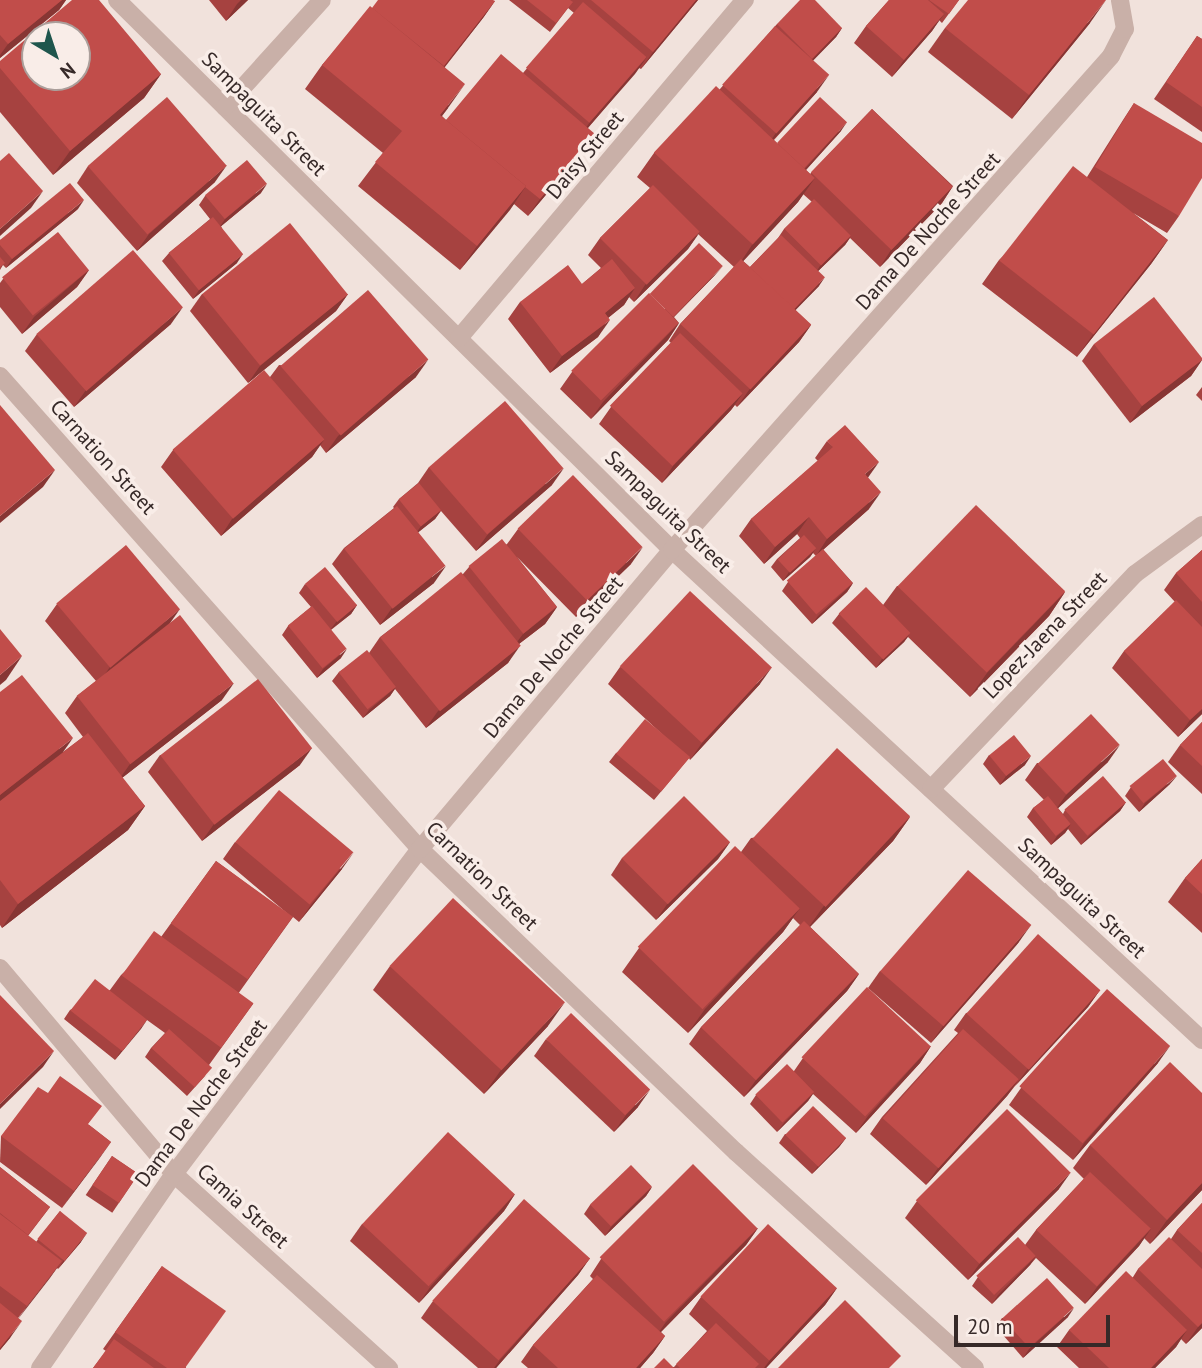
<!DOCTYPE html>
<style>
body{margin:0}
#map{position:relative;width:1202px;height:1368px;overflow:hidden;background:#f1e2dc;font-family:"PT Sans",sans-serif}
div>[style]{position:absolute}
.minor>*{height:18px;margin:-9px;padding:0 9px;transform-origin:9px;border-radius:9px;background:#c9b0a8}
.wall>*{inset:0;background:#a64240;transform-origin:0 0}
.shaded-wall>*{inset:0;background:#873634}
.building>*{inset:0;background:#c14d4a;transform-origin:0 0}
span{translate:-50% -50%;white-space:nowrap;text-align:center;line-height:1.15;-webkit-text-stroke:7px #f9ede8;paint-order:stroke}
.street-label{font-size:21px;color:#362928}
.north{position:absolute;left:21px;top:21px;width:70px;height:70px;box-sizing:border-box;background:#f9ede8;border:2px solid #ab9f9b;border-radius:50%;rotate:141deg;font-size:19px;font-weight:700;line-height:28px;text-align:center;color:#362928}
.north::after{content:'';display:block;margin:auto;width:24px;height:32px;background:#1f564d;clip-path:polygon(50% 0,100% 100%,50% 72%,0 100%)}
.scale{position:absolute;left:954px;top:1315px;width:156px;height:32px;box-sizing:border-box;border:4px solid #362928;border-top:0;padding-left:9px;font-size:21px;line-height:24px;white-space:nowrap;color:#362928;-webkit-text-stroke:5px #f9ede8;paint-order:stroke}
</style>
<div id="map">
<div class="minor">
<i style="left:117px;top:0;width:781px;rotate:44.74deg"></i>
<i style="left:672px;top:550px;width:722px;rotate:42.75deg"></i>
<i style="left:225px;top:107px;width:144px;rotate:-47.8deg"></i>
<i style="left:459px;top:338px;width:443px;rotate:-49.8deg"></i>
<i style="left:0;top:376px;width:633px;rotate:48.4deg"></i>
<i style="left:420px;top:849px;width:438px;rotate:43.8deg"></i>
<i style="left:736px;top:1152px;width:322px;rotate:42.1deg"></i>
<i style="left:931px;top:789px;width:296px;rotate:-46.5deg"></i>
<i style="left:1135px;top:574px;width:83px;rotate:-36.2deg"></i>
<i style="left:0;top:968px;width:270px;rotate:49.8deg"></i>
<i style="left:174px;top:1174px;width:290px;rotate:42.1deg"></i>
<i style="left:40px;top:1368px;width:236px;rotate:-55.4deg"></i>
<i style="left:174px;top:1174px;width:408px;rotate:-52.9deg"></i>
<i style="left:420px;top:849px;width:391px;rotate:-49.9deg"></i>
<i style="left:672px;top:550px;width:661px;rotate:-48.37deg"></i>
<i style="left:1111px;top:56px;width:30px;rotate:-63deg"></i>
<i style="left:1125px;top:29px;width:29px;rotate:-100deg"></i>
</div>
<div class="wall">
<i style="clip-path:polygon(0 0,66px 0,59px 10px,0 58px)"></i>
<i style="clip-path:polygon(209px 0,248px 0,226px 21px)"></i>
<i style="clip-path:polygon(509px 0,698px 0,641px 69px,639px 68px,588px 128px,583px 151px,528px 216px,514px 204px,460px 270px,358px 186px,383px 153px,305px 89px,322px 65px,372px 8px,495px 1px,483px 18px,445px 67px,448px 108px,442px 116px,446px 120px,523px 73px,574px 13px,568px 8px,550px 32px)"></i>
<i style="clip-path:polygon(889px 0,959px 0,942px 23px,939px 20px,932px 31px,892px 77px,854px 43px,866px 26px)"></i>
<i style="clip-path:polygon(1090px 23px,1012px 119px,928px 52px,945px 28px)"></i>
<i style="clip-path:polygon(evenodd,777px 24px,842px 28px,836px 37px,813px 60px,817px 92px,774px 140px,778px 144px,841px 131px,806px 170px,810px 174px,872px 109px,953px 186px,942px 203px,880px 267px,850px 238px,845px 245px,818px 271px,819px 286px,795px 310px,811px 325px,799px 342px,737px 407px,735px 405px,731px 410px,662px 483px,599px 424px,611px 407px,671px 343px,669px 341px,680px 324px,734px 267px,698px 234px,688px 249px,634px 302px,629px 297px,624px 305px,608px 318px,598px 337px,550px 373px,508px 319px,520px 302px,582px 284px,601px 268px,588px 255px,600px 238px,650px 188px,637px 177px,654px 153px,720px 89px,777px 24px,803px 194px,812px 202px,784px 229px,778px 238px,750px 267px,743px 261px,798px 202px,803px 194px)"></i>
<i style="clip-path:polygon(1197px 36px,1202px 39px,1202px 132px,1154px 99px)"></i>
<i style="clip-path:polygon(0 61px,161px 74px,144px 98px,53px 175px,0 112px)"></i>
<i style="clip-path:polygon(1134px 103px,1179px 216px,1167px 233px,1133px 213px,1168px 240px,1151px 264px,1077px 357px,982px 284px,999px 260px,1087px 177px,1123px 120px)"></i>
<i style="clip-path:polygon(88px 166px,215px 182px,137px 251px,77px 183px)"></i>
<i style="clip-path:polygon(261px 193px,221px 226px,237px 263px,193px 299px,162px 261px,169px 253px,210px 219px,199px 205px,205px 196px)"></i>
<i style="clip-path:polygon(78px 209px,6px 268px,3px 265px,0 270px,0 240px)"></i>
<i style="clip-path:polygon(89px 270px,77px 287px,22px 334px,0 307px,0 283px,3px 279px)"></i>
<i style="clip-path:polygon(716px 274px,674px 317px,679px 323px,668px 340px,591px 419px,560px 389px,572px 372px)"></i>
<i style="clip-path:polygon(202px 294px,348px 294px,336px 311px,248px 383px,190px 311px)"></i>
<i style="clip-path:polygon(171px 324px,74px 407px,25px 351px,37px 334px)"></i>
<i style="clip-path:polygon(1094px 344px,1202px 360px,1191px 376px,1130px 423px,1082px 361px)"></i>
<i style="clip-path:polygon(279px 365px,416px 377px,326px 453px,320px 445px,312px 457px,221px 536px,161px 467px,173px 450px,270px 377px)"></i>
<i style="clip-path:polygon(1202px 387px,1202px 401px,1196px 395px)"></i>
<i style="clip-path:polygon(827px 441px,868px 477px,869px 509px,823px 550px,853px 583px,847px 592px,812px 624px,782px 591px,788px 582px,816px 556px,813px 553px,810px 557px,783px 581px,771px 567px,777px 559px,800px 538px,797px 534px,764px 564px,739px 536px,751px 519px,818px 461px,815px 458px)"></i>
<i style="clip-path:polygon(429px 467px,552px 485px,476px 551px,441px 511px,435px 519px,418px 532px,434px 583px,380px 625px,332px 564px,344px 548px,394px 508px,393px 507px,399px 499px,418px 483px)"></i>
<i style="clip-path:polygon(518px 529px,631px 564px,576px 617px,517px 557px,557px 607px,545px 624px,519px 644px,508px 663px,426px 728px,395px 689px,390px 696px,363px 718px,332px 681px,339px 672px,369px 653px,380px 637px,463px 574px,469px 567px,507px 544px)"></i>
<i style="clip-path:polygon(1202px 550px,1202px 714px,1178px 737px,1112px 668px,1124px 651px,1175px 602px,1164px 590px,1176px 573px)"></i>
<i style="clip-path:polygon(305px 584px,357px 605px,351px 614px,331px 630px,341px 658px,317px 678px,282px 635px,288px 626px,311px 607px,299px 593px)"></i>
<i style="clip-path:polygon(897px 586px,1065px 592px,1049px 616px,970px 697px,908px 637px,904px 642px,876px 668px,832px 623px,839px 614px,883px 605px)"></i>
<i style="clip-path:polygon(57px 604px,169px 623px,222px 700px,122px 778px,145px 806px,128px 830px,2px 928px,0 925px,0 692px,63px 752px,83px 737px,65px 713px,77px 696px,96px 681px,45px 621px)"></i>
<i style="clip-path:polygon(620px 667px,760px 684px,690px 760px,689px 758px,654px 800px,609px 762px,616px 753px,664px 736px,608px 684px)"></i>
<i style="clip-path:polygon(1202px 722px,1202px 794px,1168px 762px,1180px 745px)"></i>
<i style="clip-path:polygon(160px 755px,300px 765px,202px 841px,148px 772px)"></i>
<i style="clip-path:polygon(989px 755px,1025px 765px,1000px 785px,983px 764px)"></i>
<i style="clip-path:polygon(1108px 762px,1058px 808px,1063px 814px,1065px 810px,1126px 802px,1120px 811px,1081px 845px,1068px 829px,1065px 833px,1051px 845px,1027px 817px,1033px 808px,1044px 800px,1025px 780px,1037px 763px)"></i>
<i style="clip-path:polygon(1170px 784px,1139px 812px,1125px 796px,1131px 787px)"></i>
<i style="clip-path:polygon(910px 817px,893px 841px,810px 927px,859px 974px,847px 991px,744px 1097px,689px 1044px,701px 1027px,800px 925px,793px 918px,783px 932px,688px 1033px,622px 972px,639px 948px,741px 852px,751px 838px)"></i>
<i style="clip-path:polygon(235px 842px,342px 869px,299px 922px,293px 917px,238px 994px,253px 1004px,209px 1065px,205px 1076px,187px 1096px,145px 1057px,151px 1048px,165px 1033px,147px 1020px,115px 1060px,64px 1019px,70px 1010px,110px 990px,121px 975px,161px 937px,216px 861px,288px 914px,223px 859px)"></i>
<i style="clip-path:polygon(730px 842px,718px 859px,656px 920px,611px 875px,622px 858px)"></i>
<i style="clip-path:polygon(1202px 859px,1202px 933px,1168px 902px,1185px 878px)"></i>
<i style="clip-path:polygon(1019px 942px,931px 1043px,868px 988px,880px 971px)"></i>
<i style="clip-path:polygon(390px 966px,548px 1026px,484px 1094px,373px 990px)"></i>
<i style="clip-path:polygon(1100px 990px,1088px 1007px,1015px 1086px,1007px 1096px,926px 1185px,870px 1134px,882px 1117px,958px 1033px,954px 1030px,966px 1013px)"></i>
<i style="clip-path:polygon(546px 1039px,638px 1107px,614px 1132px,534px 1056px)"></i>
<i style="clip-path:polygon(931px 1046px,920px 1063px,856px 1133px,813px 1094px,808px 1101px,777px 1132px,750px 1104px,756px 1095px,794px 1071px,803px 1058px)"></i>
<i style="clip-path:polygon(1158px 1063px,1073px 1160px,1009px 1105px,1021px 1088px)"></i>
<i style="clip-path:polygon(1202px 1093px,1202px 1190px,1150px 1244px,1144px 1238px,1139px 1246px,1085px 1304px,1036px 1258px,1030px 1265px,992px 1304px,972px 1286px,978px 1277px,1025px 1245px,1036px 1230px,1084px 1179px,1073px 1168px,1090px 1145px)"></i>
<i style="clip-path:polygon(89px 1125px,111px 1142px,62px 1208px,0 1162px,1px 1136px)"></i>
<i style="clip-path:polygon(785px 1134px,846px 1138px,839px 1147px,812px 1174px,779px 1143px)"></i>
<i style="left:112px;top:1156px;width:32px;height:47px;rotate:34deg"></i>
<i style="clip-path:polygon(0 1167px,50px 1207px,28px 1236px,36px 1242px,60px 1211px,81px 1242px,58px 1269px,57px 1268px,18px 1318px,10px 1338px,0 1350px)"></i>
<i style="clip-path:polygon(652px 1187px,646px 1196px,605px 1236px,584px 1214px,590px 1205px)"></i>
<i style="clip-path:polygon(1059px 1189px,968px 1280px,905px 1218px,917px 1201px)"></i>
<i style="clip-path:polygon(515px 1194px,504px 1211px,419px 1303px,350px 1241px,362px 1224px)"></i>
<i style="clip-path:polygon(1202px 1203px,1202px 1328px,1186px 1344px,1181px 1339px,1176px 1347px,1155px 1368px,1079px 1368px,1057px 1347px,1069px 1330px,1133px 1277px,1138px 1269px,1171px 1239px,1177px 1230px)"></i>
<i style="clip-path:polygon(758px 1228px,746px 1245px,661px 1332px,665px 1336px,653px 1353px,640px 1368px,528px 1368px,521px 1362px,533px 1345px,593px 1279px,590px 1276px,601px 1259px)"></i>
<i style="clip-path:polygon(590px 1258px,578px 1275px,496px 1368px,478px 1368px,421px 1318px,433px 1301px)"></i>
<i style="clip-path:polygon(162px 1266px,186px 1368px,93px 1368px,106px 1351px,103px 1349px)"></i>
<i style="clip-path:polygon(837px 1288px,825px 1305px,766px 1368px,654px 1368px,674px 1367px,707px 1331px,689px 1314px,701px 1297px)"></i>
<i style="clip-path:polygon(1068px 1317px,1023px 1358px,996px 1327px,1002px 1318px)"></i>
</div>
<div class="shaded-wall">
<i style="clip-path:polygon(62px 0,66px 0,59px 10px,0 58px,0 55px,8px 44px)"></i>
<i style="clip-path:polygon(241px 0,248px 0,226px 21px,237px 4px)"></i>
<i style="clip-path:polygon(696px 0,698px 0,641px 69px,653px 52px)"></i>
<i style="clip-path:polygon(1106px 0,1090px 23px,1012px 119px,1029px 95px)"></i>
<i style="clip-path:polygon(495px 1px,483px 18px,431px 84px,443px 67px)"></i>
<i style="clip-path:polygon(944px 14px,932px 31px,892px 77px,904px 60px)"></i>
<i style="clip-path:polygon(842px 28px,836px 37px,806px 68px,812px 59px)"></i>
<i style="clip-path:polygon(647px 57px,635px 74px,578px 139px,590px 122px)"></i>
<i style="clip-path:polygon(161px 74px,144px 98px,53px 175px,70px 151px)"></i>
<i style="clip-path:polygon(829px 75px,817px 92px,764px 150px,776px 133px)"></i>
<i style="clip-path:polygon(465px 84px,448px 108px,424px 139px,440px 115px)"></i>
<i style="clip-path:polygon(847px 122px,841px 131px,795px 182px,801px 173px)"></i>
<i style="clip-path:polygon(595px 134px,583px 151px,528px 216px,540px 199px)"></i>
<i style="clip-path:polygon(227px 165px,215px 182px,137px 251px,149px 234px)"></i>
<i style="clip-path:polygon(815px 178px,798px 202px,736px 269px,752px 245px)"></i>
<i style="clip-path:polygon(267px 184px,261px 193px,219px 228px,225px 219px)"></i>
<i style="clip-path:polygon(526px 186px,510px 210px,460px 270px,477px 246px)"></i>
<i style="clip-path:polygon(953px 186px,942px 203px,880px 267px,891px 250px)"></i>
<i style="clip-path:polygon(43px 191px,31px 208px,0 236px,0 229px)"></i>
<i style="clip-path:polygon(84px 200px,78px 209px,6px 268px,12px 259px)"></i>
<i style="clip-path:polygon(700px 232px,688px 249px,634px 302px,645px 285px)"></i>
<i style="clip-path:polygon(851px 236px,845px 245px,814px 275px,820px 266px)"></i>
<i style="clip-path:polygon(1168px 240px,1151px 264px,1077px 357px,1094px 333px)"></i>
<i style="clip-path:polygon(243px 254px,237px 263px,193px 299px,199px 290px)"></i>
<i style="clip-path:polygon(723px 266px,716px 274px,662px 329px,669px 320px)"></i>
<i style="clip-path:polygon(89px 270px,77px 287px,22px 334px,34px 317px)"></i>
<i style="clip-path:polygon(825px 277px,819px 286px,785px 321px,791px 312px)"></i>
<i style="clip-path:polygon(635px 288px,624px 305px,593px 330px,605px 313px)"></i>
<i style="clip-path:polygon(348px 294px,336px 311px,248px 383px,260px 366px)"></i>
<i style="clip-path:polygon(183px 307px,171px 324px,74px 407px,86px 390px)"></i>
<i style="clip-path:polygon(610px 320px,598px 337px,550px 373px,562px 356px)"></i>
<i style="clip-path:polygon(679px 323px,668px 340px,591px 419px,603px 402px)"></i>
<i style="clip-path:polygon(811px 325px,799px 342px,737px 407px,749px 390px)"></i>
<i style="clip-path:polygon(428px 360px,416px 377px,326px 453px,338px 436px)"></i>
<i style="clip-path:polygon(1202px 360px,1191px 376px,1130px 423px,1142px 406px)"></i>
<i style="clip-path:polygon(743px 393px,731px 410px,662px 483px,673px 466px)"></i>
<i style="clip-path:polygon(324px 440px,312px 457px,221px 536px,232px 519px)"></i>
<i style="clip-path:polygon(879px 462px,867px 479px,865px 474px)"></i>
<i style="clip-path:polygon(564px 468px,552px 485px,476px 551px,488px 534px)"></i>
<i style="clip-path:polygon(55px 470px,43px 487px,0 523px,0 516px)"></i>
<i style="clip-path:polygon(881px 492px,869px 509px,816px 556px,827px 539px)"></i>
<i style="clip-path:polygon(441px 510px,435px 519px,415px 535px,421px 526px)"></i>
<i style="clip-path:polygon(809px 517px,797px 534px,764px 564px,775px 547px)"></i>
<i style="clip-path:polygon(643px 547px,631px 564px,576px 617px,587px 600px)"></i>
<i style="clip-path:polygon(816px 548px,810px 557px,783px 581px,789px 572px)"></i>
<i style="clip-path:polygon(446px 566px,434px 583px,380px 625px,392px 608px)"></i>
<i style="clip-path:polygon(853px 583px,847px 592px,812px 624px,818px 616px)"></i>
<i style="clip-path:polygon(1065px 592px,1049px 616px,970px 697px,987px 673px)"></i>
<i style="clip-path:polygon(357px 605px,351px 614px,330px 630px,337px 621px)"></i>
<i style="clip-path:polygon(557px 607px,545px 624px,511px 650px,523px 634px)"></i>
<i style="clip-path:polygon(180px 609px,168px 626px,98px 684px,110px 667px)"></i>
<i style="clip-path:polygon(910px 633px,904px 642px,876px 668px,882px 659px)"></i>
<i style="clip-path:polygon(520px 646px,508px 663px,426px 728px,438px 711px)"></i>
<i style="clip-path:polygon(347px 649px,341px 658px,317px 678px,323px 669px)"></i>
<i style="clip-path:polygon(22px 656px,6px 680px,0 685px,0 675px)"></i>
<i style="clip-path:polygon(772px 667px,760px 684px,690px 760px,702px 743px)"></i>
<i style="clip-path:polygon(234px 683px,222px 700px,118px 781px,130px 764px)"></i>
<i style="clip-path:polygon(396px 687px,390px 696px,363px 718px,369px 710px)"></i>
<i style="clip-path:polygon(1202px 709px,1202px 714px,1178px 737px,1190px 720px)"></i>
<i style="clip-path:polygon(73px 738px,61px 755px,0 802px,0 795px)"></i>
<i style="clip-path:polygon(1120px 745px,1108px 762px,1054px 812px,1066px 795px)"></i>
<i style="clip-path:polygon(312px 748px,300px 765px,202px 841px,214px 824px)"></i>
<i style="clip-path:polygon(1031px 756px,1025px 765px,1000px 785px,1006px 776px)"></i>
<i style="clip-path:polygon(1177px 776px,1170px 784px,1139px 812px,1145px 803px)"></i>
<i style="clip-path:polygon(1126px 802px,1120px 811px,1081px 845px,1088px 837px)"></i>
<i style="clip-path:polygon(145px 806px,128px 830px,2px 928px,18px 904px)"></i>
<i style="clip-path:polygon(910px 817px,893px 841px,806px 931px,823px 907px)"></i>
<i style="clip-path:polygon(1071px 824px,1065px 833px,1051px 845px,1057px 836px)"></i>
<i style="clip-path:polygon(730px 842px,718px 859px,656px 920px,668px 903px)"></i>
<i style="clip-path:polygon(354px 852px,342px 869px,299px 922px,311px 905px)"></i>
<i style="clip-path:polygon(800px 908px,783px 932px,688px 1033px,705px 1009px)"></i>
<i style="clip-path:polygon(1031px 925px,1019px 942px,931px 1043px,943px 1026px)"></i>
<i style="clip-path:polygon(859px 974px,847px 991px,744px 1097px,756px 1080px)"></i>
<i style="clip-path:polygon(1100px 990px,1088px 1007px,1015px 1086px,1027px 1070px)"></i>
<i style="clip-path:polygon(565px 1002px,548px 1026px,484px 1094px,501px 1070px)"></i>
<i style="clip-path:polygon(147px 1020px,141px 1029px,115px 1060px,121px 1051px)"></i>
<i style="clip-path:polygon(931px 1046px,920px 1063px,856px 1133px,868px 1116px)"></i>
<i style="clip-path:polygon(1170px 1046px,1158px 1063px,1073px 1160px,1084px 1143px)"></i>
<i style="clip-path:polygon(54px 1051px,43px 1067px,0 1109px,0 1104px)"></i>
<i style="clip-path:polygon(1019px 1079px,1007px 1096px,926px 1185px,938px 1168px)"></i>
<i style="clip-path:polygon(650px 1090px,638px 1107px,614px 1132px,626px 1115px)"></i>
<i style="clip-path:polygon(814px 1092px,808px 1101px,777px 1132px,784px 1123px)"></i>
<i style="clip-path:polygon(846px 1138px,839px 1147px,812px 1174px,818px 1166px)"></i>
<i style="clip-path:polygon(111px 1142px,99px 1159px,62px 1208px,74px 1191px)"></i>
<i style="clip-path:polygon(1071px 1172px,1059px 1189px,968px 1280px,980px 1263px)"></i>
<i style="clip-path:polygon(1202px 1183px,1202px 1190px,1150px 1244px,1167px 1220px)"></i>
<i style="clip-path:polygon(652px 1187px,646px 1196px,605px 1236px,611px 1227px)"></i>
<i style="clip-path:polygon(515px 1194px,504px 1211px,419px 1303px,431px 1286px)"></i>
<i style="clip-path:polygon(758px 1228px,746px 1245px,654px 1339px,666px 1322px)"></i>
<i style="clip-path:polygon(1151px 1229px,1139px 1246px,1085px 1304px,1097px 1287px)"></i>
<i style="clip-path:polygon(87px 1233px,81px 1242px,58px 1269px,64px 1260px)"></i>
<i style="clip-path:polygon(1036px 1256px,1030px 1265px,992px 1304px,998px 1295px)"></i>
<i style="clip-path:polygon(590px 1258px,578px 1275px,496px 1368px,494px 1368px,500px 1360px)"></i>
<i style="clip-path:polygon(62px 1261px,50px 1278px,15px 1323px,27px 1306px)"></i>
<i style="clip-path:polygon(837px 1288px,825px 1305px,766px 1368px,764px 1368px,770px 1360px)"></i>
<i style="clip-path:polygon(1074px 1308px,1068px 1317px,1023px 1358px,1029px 1349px)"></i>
<i style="clip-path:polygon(22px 1321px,10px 1338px,0 1350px,0 1348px)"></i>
<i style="clip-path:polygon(1202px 1323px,1202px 1328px,1186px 1344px,1198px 1327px)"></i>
<i style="clip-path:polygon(1187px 1330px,1176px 1347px,1155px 1368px,1151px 1368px)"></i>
<i style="clip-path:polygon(665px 1336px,653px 1353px,640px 1368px,636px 1368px)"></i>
</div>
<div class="building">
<i style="clip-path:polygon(0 0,62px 0,8px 44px,0 35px)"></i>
<i style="clip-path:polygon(evenodd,72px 0,99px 0,161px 74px,70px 151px,0 68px,0 61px,72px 0,35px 35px,77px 35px,77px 77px,35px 77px,35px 35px)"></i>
<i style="clip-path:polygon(378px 0,493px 0,495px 1px,444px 66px,372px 8px)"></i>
<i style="clip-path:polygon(527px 0,570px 0,573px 2px,556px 23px)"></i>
<i style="clip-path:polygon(591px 0,696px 0,653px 52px)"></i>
<i style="clip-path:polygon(800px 0,815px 0,842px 28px,812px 59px,777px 24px)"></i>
<i style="clip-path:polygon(889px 0,928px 0,944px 14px,904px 60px,866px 26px)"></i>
<i style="clip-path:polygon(929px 0,959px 0,949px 14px)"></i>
<i style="clip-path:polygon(968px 0,1106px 0,1029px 95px,945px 28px)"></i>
<i style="left:583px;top:2px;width:84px;height:87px;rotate:41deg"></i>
<i style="clip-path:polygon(370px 6px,465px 84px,440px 115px,526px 186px,477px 246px,375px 162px,402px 131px,322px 65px)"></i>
<i style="left:775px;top:26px;width:73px;height:79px;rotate:42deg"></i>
<i style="clip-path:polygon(1197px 36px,1202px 39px,1202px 107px,1166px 82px)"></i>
<i style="clip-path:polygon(501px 54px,595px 134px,540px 199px,525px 187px,526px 186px,446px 120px)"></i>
<i style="left:716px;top:86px;width:135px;height:91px;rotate:43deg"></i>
<i style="left:167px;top:97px;width:91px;height:105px;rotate:49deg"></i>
<i style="left:820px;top:97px;width:37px;height:63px;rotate:43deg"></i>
<i style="clip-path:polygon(1134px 103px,1202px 143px,1202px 178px,1179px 216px,1095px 167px)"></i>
<i style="left:872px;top:109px;width:112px;height:88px;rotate:44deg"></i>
<i style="clip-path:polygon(9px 153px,43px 191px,0 229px,0 161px)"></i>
<i style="left:247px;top:160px;width:31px;height:55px;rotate:50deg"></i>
<i style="left:1073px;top:166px;width:120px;height:120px;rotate:38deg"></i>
<i style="clip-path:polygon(70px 183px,84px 200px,12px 259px,0 245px,0 240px)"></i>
<i style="left:653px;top:185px;width:66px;height:75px;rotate:45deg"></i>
<i style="left:814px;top:199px;width:52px;height:42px;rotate:45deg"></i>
<i style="left:213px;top:217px;width:48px;height:57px;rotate:51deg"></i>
<i style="left:290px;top:223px;width:92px;height:113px;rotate:51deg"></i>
<i style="left:58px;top:232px;width:49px;height:72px;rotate:51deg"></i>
<i style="left:781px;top:235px;width:61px;height:45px;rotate:44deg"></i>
<i style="left:699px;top:243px;width:33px;height:71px;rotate:44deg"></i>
<i style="left:133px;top:250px;width:76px;height:128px;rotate:49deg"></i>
<i style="clip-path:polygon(0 257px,5px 263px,0 267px)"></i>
<i style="clip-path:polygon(612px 259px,635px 288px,605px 313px,610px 320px,562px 356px,520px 302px,568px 265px,582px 284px)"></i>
<i style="left:741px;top:259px;width:96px;height:89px;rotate:43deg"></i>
<i style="left:368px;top:290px;width:92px;height:116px;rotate:49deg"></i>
<i style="left:649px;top:293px;width:42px;height:110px;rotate:45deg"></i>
<i style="clip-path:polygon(1154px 297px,1202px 358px,1202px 360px,1142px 406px,1094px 344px)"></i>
<i style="left:680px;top:333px;width:87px;height:101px;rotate:44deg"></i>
<i style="left:264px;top:370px;width:92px;height:121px;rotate:49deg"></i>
<i style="left:505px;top:401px;width:89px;height:101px;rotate:49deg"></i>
<i style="clip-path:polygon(0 405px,55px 470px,0 516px)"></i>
<i style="clip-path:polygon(845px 425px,879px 462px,865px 474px,881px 492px,827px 539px,809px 517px,775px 547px,751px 519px,833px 447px,827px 441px)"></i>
<i style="left:573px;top:475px;width:100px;height:77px;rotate:46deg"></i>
<i style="left:419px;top:483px;width:35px;height:26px;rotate:51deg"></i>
<i style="left:976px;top:505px;width:124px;height:113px;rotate:44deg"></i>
<i style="left:397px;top:506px;width:77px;height:68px;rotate:51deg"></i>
<i style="left:804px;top:535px;width:18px;height:36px;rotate:47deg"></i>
<i style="left:502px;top:539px;width:87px;height:43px;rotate:51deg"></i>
<i style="left:126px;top:545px;width:84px;height:91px;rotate:50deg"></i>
<i style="left:823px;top:549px;width:45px;height:48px;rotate:49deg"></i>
<i style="clip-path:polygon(1202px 550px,1202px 602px,1176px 573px)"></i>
<i style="left:325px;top:567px;width:50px;height:26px;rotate:50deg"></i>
<i style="left:461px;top:572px;width:95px;height:104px;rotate:51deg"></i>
<i style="left:866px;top:587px;width:64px;height:38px;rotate:46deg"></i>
<i style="left:690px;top:591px;width:112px;height:103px;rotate:43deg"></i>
<i style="clip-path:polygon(1176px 600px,1202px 627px,1202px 709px,1190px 720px,1124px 651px)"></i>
<i style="left:312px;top:606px;width:55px;height:31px;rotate:51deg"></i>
<i style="left:180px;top:615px;width:87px;height:131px;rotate:52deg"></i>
<i style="clip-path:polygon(0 629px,22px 656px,0 675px)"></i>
<i style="left:367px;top:650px;width:47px;height:36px;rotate:52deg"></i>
<i style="clip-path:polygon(22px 675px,73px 738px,0 795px,0 692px)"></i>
<i style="left:258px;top:679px;width:88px;height:124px;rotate:52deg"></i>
<i style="left:1091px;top:714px;width:42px;height:73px;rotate:47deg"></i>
<i style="left:645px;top:719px;width:59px;height:45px;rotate:40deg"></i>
<i style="clip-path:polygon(1202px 722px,1202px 766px,1180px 745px)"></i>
<i style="clip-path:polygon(88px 733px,145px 806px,18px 904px,0 880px,0 801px)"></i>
<i style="left:1014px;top:735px;width:27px;height:32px;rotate:51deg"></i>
<i style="left:837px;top:748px;width:100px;height:124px;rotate:43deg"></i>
<i style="left:1163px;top:759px;width:22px;height:43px;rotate:51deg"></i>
<i style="left:1103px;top:776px;width:35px;height:51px;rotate:49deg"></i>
<i style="left:279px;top:790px;width:97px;height:68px;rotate:40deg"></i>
<i style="left:684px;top:796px;width:65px;height:88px;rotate:45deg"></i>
<i style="left:1048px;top:796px;width:36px;height:19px;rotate:51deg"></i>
<i style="left:735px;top:846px;width:90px;height:140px;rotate:44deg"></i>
<i style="clip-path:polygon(1202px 859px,1202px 894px,1185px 878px)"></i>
<i style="left:216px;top:861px;width:95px;height:77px;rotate:36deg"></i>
<i style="left:968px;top:870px;width:84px;height:134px;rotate:41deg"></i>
<i style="left:453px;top:898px;width:153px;height:93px;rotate:43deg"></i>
<i style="left:804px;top:921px;width:76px;height:148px;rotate:44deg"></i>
<i style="left:154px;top:931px;width:123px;height:55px;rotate:36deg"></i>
<i style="left:1038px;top:934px;width:84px;height:107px;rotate:42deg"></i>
<i style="left:95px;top:979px;width:66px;height:40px;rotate:38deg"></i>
<i style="left:867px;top:987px;width:87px;height:96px;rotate:43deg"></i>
<i style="left:1107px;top:989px;width:85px;height:131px;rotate:42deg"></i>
<i style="clip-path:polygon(0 995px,54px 1051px,0 1104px)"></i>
<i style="left:571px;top:1013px;width:110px;height:36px;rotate:44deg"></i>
<i style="left:169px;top:1029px;width:58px;height:26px;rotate:42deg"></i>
<i style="left:963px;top:1029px;width:75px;height:120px;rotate:42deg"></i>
<i style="clip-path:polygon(1170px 1062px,1202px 1093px,1202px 1183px,1167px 1220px,1090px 1145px)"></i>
<i style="left:787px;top:1064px;width:39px;height:44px;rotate:46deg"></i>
<i style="clip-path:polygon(60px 1076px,102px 1106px,88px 1124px,111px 1142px,74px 1191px,1px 1136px,38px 1087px,48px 1093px)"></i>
<i style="left:813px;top:1106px;width:46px;height:40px;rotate:44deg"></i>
<i style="left:1007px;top:1109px;width:90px;height:129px;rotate:45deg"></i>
<i style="left:448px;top:1132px;width:91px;height:126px;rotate:43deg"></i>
<i style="left:112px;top:1156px;width:32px;height:35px;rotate:34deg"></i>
<i style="left:693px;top:1164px;width:91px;height:132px;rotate:45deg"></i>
<i style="left:631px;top:1165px;width:30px;height:57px;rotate:46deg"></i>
<i style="clip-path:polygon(0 1167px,50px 1207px,28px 1235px,0 1213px)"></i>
<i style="left:1090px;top:1172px;width:83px;height:79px;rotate:43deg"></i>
<i style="left:524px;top:1199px;width:89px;height:137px;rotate:42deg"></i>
<i style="clip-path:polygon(1202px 1203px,1202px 1253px,1177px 1230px)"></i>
<i style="left:60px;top:1211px;width:35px;height:36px;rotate:39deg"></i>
<i style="clip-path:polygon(0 1214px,62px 1261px,27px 1306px,0 1286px)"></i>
<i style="left:768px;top:1224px;width:94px;height:99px;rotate:43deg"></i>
<i style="left:1018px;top:1237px;width:26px;height:57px;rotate:47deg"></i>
<i style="clip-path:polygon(1169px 1237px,1202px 1269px,1202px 1323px,1198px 1327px,1138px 1269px)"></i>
<i style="clip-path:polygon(162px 1266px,226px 1311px,185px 1368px,167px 1368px,115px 1332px)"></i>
<i style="clip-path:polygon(1126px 1271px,1187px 1330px,1151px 1368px,1109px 1368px,1069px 1330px)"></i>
<i style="clip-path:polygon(597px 1275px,665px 1336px,636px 1368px,558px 1368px,533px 1345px)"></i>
<i style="left:1047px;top:1278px;width:40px;height:60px;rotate:48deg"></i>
<i style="clip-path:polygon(845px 1300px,901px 1356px,889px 1368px,778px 1368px)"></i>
<i style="clip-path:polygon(0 1303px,22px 1321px,0 1348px)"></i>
<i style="clip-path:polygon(716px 1323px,759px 1364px,755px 1368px,680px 1368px,676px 1364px)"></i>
<i style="clip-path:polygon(114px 1339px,154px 1368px,93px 1368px)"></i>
<i style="clip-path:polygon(664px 1358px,674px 1368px,654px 1368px)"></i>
</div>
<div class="street-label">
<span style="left:264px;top:114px;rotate:45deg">Sampaguita Street</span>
<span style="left:585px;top:155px;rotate:-50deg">Daisy Street</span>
<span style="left:928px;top:231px;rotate:-48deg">Dama De Noche Street</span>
<span style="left:103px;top:457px;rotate:48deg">Carnation Street</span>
<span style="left:668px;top:512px;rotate:44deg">Sampaguita Street</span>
<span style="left:1045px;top:635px;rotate:-46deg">Lopez-Jaena Street</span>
<span style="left:553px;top:657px;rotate:-50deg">Dama De Noche Street</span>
<span style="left:482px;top:876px;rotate:44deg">Carnation Street</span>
<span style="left:1082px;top:898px;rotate:43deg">Sampaguita Street</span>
<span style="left:201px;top:1103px;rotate:-53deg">Dama De Noche Street</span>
<span style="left:243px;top:1206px;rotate:42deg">Camia Street</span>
</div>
<div class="north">N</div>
<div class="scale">20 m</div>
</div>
